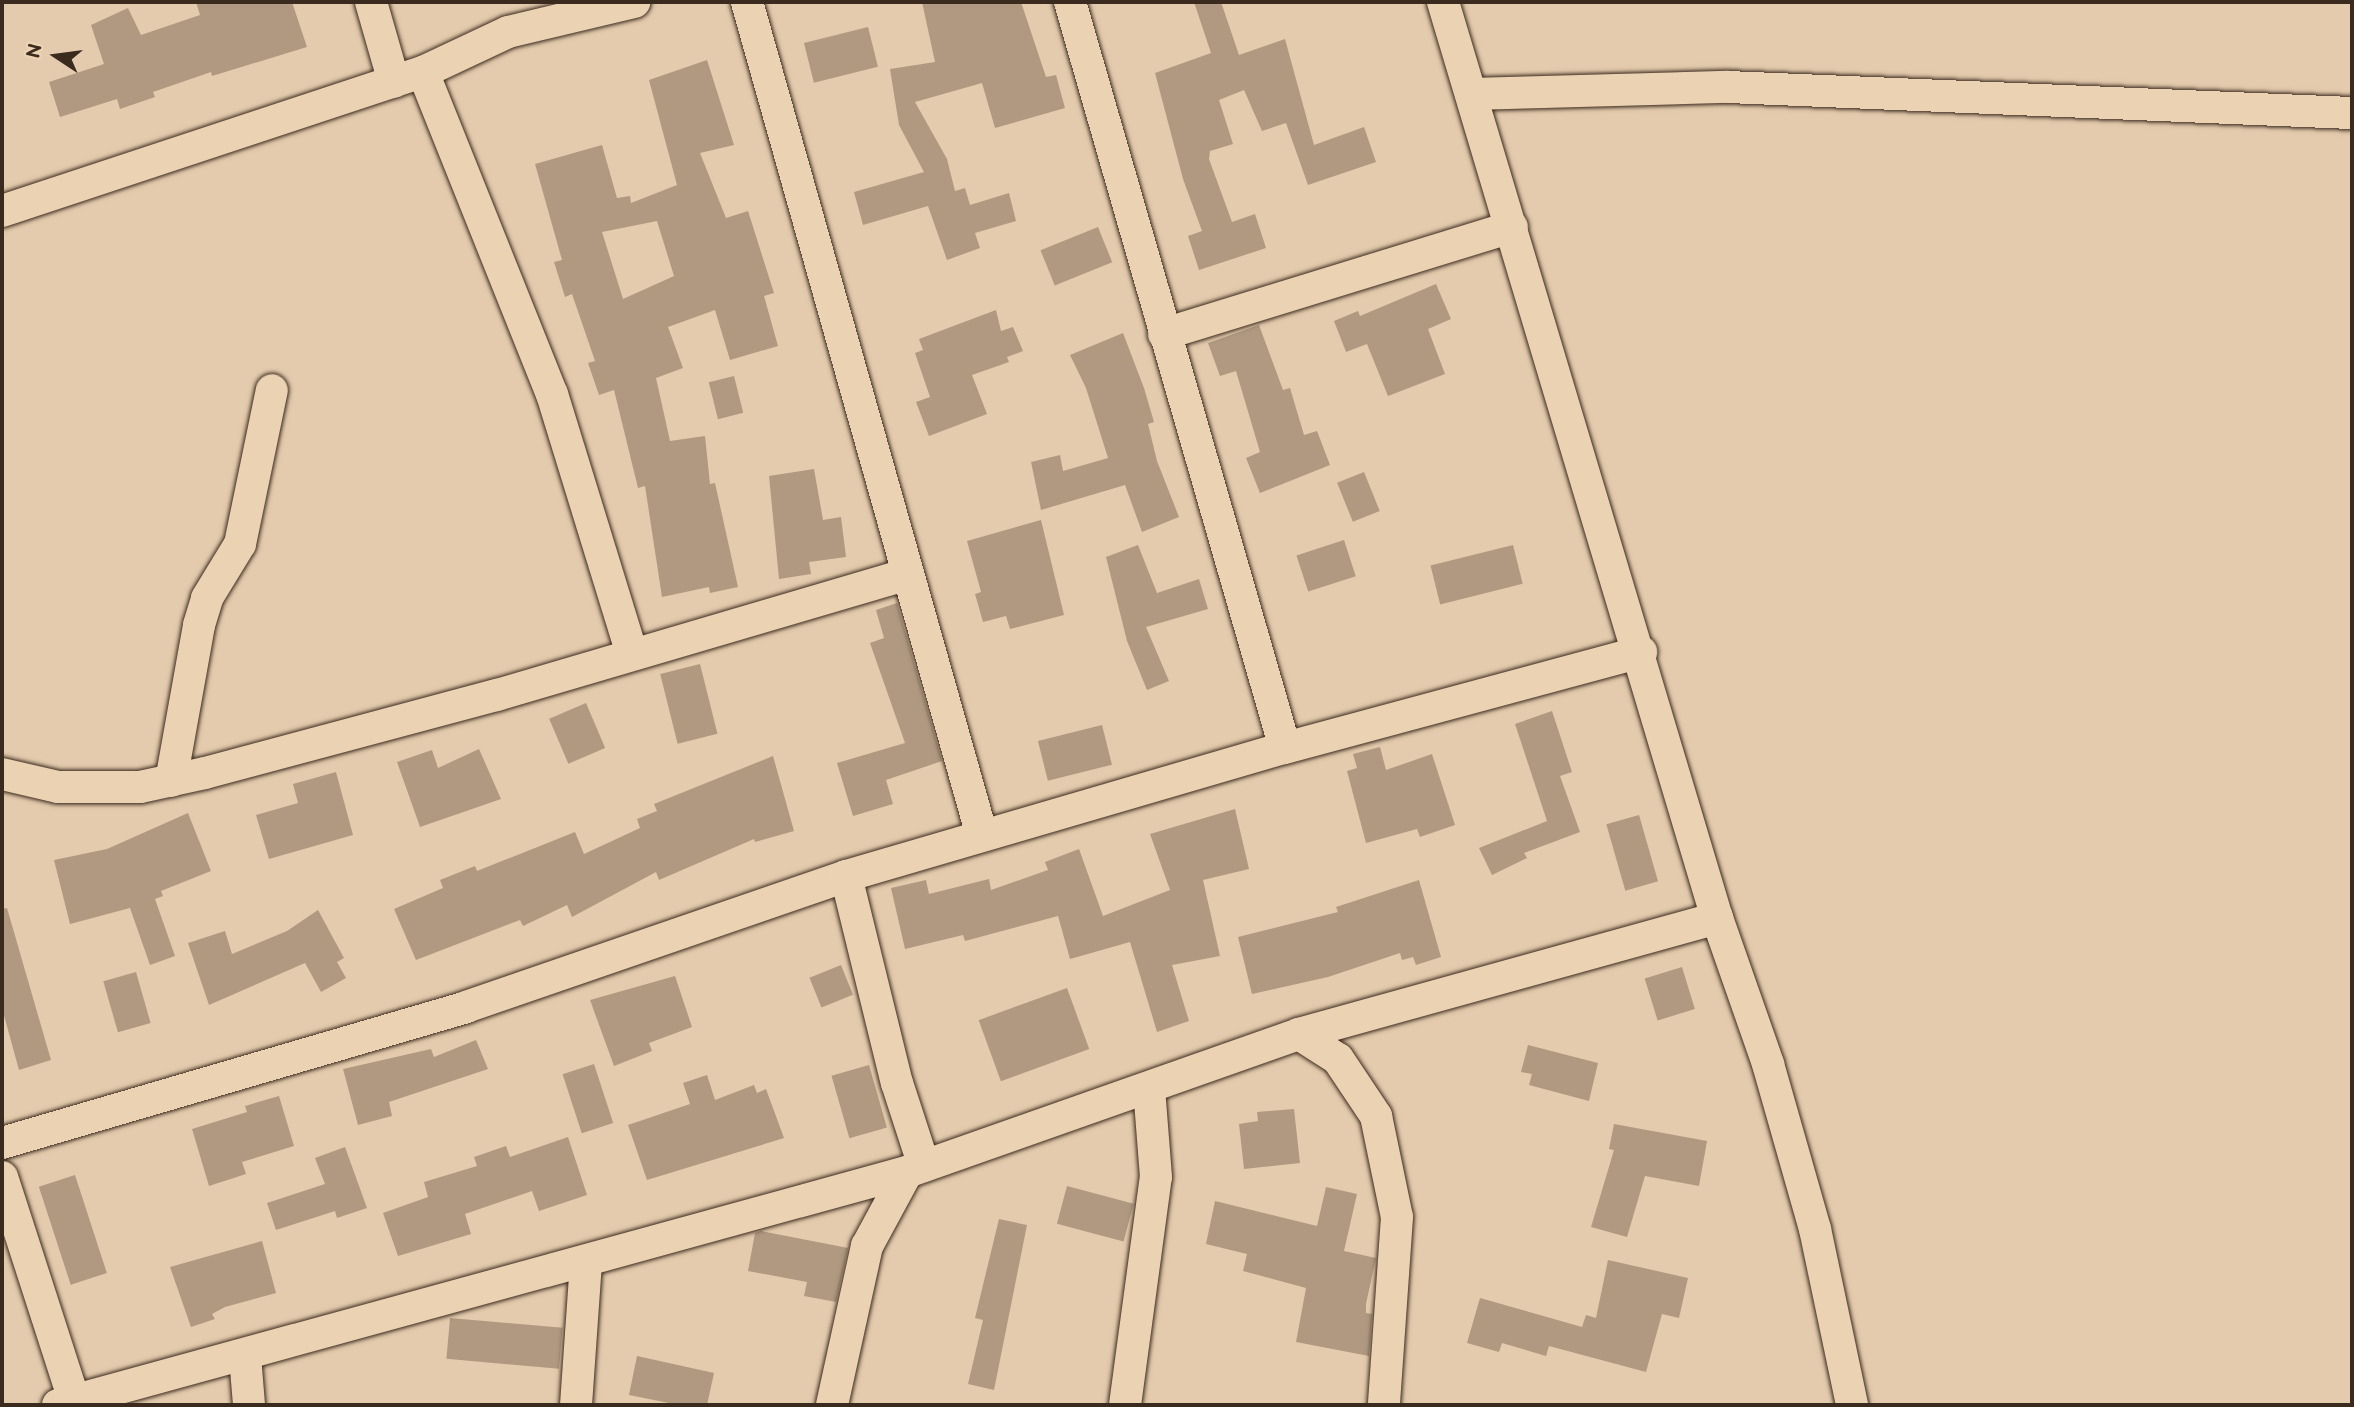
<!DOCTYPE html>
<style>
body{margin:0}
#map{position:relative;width:2354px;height:1407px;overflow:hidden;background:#e4cbad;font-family:"Balsamiq Sans",sans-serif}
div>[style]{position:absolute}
.building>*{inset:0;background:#b09980;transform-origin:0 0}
.roads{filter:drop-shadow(0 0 2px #3b2a1e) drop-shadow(0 0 2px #3b2a1e)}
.minor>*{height:32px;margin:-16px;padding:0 16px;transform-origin:16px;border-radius:16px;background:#ebd2b3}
span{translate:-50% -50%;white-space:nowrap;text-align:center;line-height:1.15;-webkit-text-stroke:6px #ebd2b3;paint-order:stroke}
.frame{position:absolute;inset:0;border:4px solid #3b2a1e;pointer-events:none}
.north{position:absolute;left:21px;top:21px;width:70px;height:70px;-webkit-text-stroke:5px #ebd2b3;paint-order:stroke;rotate:283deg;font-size:19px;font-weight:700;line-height:28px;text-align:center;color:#3b2a1e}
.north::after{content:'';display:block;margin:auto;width:24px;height:32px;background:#3b2a1e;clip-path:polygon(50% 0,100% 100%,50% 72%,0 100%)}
</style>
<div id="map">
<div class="building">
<i style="clip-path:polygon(196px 2px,292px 2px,307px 47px,212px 76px,211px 72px,153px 92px,155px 97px,120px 109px,117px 99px,60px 117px,49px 82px,104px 64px,91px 25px,128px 8px,141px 35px,200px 15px)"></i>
<i style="clip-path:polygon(922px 2px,1021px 2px,1046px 77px,1056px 75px,1065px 108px,995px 128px,982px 83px,915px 102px,947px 159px,955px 191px,965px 188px,970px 205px,1009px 193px,1016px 221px,975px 233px,980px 248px,947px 260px,928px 206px,863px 225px,854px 192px,924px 172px,899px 125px,890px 69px,935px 62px)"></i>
<i style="clip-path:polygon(1194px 2px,1221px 2px,1239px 55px,1285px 39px,1314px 145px,1364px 127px,1376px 162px,1308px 185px,1286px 123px,1262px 131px,1244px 90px,1219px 100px,1233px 144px,1210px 151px,1209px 159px,1232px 222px,1255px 214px,1266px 248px,1199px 270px,1188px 236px,1202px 231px,1183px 179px,1155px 73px,1211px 53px)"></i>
<i style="left:868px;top:27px;width:41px;height:66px;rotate:76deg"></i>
<i style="clip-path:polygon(evenodd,707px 60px,734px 145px,700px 153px,726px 218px,748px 211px,774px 293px,764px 296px,778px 346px,730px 360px,715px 310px,668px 327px,683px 368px,656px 378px,670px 441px,705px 436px,710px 484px,715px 483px,738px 587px,710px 593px,709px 587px,662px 597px,645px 486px,638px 488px,614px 390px,599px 395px,588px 363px,595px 361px,572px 294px,565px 297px,554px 262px,562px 260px,535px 164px,602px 145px,617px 198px,630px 196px,631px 203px,677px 185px,649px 80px,707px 60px,657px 221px,674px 276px,623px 299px,602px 232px,657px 221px)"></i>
<i style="left:1098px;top:227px;width:38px;height:62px;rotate:68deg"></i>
<i style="clip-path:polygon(1436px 284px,1451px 319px,1428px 329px,1445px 374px,1388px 396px,1367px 344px,1346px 352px,1334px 321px,1358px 311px,1360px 316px)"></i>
<i style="clip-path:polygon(996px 310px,1001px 331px,1013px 327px,1023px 351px,1007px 357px,1009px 362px,972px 375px,987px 414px,929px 436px,916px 402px,930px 397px,915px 353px,923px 350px,919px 339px)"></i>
<i style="clip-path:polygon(1259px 325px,1283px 390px,1290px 388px,1304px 435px,1317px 431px,1330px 465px,1260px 493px,1246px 458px,1260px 452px,1236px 371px,1220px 376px,1208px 343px)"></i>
<i style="clip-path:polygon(1123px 333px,1144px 388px,1154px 422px,1148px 424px,1157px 461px,1179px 517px,1142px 532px,1125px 485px,1041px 510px,1031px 462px,1060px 455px,1063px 471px,1108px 458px,1086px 388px,1070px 355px)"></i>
<i style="left:734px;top:376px;width:38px;height:26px;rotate:76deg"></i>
<i style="clip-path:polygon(814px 469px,823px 520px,841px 517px,846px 557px,809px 562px,811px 574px,779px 579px,769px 476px)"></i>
<i style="left:1364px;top:472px;width:42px;height:29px;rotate:68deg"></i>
<i style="clip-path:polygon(1041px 520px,1064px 615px,1010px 629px,1006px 616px,983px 622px,975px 594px,981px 592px,967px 541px)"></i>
<i style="left:1344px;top:540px;width:38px;height:50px;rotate:72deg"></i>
<i style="clip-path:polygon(1138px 545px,1157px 593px,1199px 579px,1208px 609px,1146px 627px,1169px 681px,1147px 690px,1127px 641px,1106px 557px)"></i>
<i style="left:1513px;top:545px;width:40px;height:85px;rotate:76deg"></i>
<i style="clip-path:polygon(897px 603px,942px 761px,886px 780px,893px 804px,853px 816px,837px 763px,905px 743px,870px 643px,884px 638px,876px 610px)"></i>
<i style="left:700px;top:664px;width:72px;height:41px;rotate:76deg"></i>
<i style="left:586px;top:703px;width:49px;height:40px;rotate:67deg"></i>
<i style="clip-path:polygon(1552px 711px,1572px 772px,1560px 776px,1580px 832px,1524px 853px,1527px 858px,1492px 875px,1479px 848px,1547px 821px,1515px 724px)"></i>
<i style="left:1102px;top:725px;width:41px;height:66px;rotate:76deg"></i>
<i style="clip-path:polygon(1380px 747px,1386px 770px,1432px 754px,1455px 825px,1420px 837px,1417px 829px,1366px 843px,1347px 771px,1357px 768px,1353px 754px)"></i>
<i style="clip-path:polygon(479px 749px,501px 799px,420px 827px,397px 762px,432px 750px,438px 768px)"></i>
<i style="clip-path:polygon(773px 756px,794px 831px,755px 842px,754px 839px,659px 880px,656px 872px,572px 917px,567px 905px,523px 926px,520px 920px,416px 960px,394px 909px,443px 888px,440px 880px,475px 866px,477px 871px,575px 832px,584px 854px,640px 828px,637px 819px,657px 811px,654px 804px)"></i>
<i style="clip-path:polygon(336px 772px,353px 835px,269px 859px,256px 815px,298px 803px,293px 784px)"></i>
<i style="clip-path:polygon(1235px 809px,1249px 869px,1203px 880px,1220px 956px,1172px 965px,1189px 1021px,1157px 1032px,1130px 942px,1070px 959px,1058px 916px,965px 941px,963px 935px,905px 949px,891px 888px,926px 880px,929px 894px,989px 879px,991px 890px,1048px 870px,1045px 862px,1079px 849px,1103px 916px,1170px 890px,1150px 834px)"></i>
<i style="clip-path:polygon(188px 813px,211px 871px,161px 891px,163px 896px,155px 899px,175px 956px,150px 965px,130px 908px,70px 924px,54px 860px,107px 849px)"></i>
<i style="left:1639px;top:815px;width:69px;height:34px;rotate:74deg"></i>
<i style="clip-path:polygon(1419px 880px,1441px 957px,1416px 965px,1413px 957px,1402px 960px,1400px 953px,1328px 977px,1252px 994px,1238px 937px,1338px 912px,1336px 907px)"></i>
<i style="clip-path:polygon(7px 908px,51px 1060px,19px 1070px,2px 1008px,2px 909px)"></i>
<i style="clip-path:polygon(318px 910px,344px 958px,337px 962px,346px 978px,321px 992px,305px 963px,209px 1005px,188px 943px,225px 931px,232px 954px,287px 931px)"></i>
<i style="left:841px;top:965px;width:32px;height:34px;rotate:68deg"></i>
<i style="left:1682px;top:967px;width:44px;height:39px;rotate:73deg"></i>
<i style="left:136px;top:972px;width:53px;height:34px;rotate:74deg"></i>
<i style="clip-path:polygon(675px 976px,692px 1027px,649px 1043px,652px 1051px,614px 1066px,590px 1000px)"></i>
<i style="left:1067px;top:988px;width:65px;height:94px;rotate:70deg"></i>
<i style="clip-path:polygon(476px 1040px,488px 1069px,389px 1102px,392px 1116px,358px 1125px,343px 1069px,431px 1049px,434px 1057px)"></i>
<i style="clip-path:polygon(1528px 1045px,1598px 1063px,1589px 1101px,1529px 1085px,1532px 1074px,1521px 1072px)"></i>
<i style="left:594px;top:1064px;width:62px;height:33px;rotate:72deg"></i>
<i style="left:869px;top:1065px;width:65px;height:39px;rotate:74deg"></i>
<i style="clip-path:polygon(707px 1075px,715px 1100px,754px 1085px,757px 1093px,766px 1089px,784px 1138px,647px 1180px,628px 1125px,690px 1104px,683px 1083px)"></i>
<i style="clip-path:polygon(279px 1096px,294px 1146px,242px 1162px,246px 1174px,209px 1186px,192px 1129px,247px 1112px,245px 1106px)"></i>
<i style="clip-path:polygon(1294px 1109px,1300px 1163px,1244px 1169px,1239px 1124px,1258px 1121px,1257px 1112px)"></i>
<i style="clip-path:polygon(1614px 1124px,1707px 1141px,1699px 1186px,1645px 1176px,1627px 1237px,1591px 1227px,1614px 1150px,1609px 1149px)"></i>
<i style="clip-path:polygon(568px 1137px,587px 1195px,539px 1211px,532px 1191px,465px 1214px,471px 1234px,398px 1256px,383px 1213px,428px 1197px,424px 1182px,477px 1166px,474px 1157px,506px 1146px,510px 1157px)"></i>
<i style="clip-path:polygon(345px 1147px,367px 1208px,337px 1218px,335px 1211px,276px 1230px,267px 1203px,325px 1184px,315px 1158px)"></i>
<i style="left:75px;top:1175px;width:103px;height:38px;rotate:72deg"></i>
<i style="left:1067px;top:1186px;width:69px;height:39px;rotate:15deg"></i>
<i style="clip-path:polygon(1326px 1187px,1357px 1194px,1344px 1251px,1376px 1258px,1366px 1304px,1366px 1313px,1372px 1314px,1369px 1356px,1296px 1342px,1306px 1288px,1243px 1271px,1247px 1254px,1206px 1244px,1215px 1201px,1317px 1226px)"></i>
<i style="clip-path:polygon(999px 1219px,1027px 1225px,994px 1390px,968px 1384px,983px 1320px,975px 1318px)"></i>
<i style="clip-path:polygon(761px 1231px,848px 1248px,836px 1302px,804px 1296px,807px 1282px,748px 1271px,755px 1233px)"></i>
<i style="clip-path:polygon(262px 1241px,276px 1293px,225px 1307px,212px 1314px,215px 1319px,191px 1327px,170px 1267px)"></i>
<i style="clip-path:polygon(1608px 1260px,1688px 1278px,1679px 1318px,1662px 1314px,1646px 1372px,1549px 1346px,1546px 1356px,1502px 1343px,1499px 1352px,1467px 1343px,1480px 1298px,1582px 1327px,1586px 1315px,1596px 1318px)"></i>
<i style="left:450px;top:1318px;width:113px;height:41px;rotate:5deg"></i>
<i style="clip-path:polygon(637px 1356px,714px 1373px,707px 1405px,679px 1405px,629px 1395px)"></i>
</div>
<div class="roads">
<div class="minor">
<i style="left:371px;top:2px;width:83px;rotate:74deg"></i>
<i style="left:747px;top:2px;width:866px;rotate:74.26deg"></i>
<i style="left:1070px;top:2px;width:776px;rotate:73.92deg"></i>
<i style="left:1443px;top:2px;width:956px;rotate:73.35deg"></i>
<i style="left:1717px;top:918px;width:155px;rotate:70.7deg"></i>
<i style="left:1768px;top:1064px;width:172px;rotate:74.1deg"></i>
<i style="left:1815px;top:1229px;width:180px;rotate:78.1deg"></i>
<i style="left:423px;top:72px;width:347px;rotate:68.2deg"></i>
<i style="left:552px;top:394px;width:272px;rotate:72.9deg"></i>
<i style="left:1471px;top:94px;width:257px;rotate:-1.6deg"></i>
<i style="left:1728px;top:87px;width:625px;rotate:2.39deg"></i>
<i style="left:2px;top:211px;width:443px;rotate:-18.3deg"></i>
<i style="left:423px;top:72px;width:94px;rotate:-25.2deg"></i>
<i style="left:508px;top:32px;width:130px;rotate:-13.4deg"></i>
<i style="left:1164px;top:334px;width:364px;rotate:-17.1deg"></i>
<i style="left:2px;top:774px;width:57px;rotate:13.1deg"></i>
<i style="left:58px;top:787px;width:82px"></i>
<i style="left:140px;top:787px;width:66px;rotate:-12.2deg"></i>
<i style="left:205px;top:773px;width:302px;rotate:-15deg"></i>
<i style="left:497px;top:695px;width:428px;rotate:-16.4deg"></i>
<i style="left:171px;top:781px;width:158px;rotate:-79.8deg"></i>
<i style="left:199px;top:625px;width:28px;rotate:-73deg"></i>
<i style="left:207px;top:598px;width:63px;rotate:-58.6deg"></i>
<i style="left:240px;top:544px;width:157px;rotate:-78.3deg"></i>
<i style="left:846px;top:876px;width:213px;rotate:76.2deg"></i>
<i style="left:897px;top:1083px;width:87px;rotate:72deg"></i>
<i style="left:1299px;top:1034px;width:46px;rotate:32.7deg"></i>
<i style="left:1338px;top:1059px;width:69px;rotate:56.3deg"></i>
<i style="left:1376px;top:1116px;width:103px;rotate:78.3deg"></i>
<i style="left:1397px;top:1217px;width:188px;rotate:94deg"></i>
<i style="left:2px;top:1143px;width:484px;rotate:-16.3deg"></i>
<i style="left:466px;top:1007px;width:402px;rotate:-19deg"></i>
<i style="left:846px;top:876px;width:457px;rotate:-16.3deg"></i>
<i style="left:1285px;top:748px;width:369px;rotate:-15.1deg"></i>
<i style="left:2px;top:1177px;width:234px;rotate:72.1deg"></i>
<i style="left:245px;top:1356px;width:49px;rotate:85.3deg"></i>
<i style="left:58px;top:1405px;width:880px;rotate:-15.35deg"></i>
<i style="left:907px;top:1172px;width:416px;rotate:-19.4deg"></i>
<i style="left:1299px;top:1034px;width:434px;rotate:-15.5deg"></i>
<i style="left:576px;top:1405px;width:142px;rotate:-86deg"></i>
<i style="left:832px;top:1405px;width:163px;rotate:-77.6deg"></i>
<i style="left:867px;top:1246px;width:84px;rotate:-61.6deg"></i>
<i style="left:1125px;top:1405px;width:230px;rotate:-82.3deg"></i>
<i style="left:1156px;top:1177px;width:89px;rotate:-94.5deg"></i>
</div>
</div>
<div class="frame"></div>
<div class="north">N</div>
</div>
